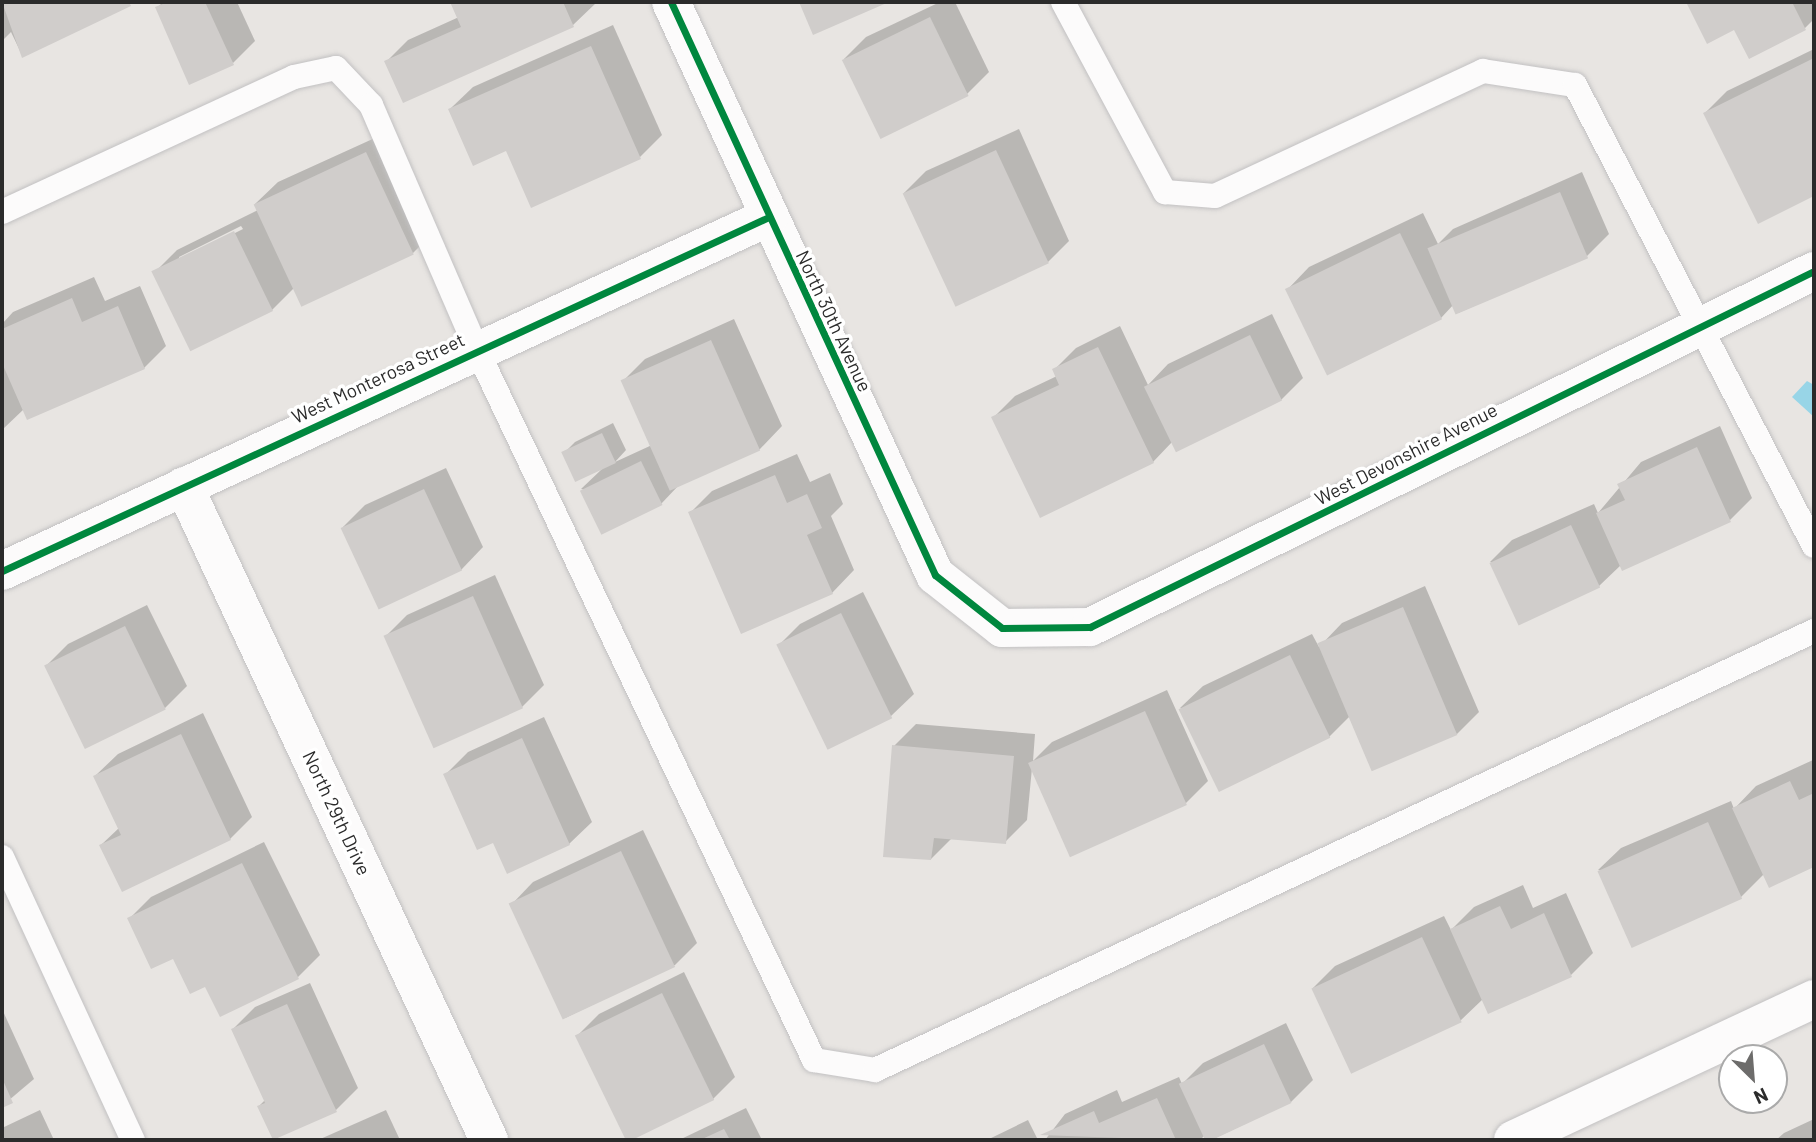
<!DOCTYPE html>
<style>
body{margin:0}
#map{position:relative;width:1816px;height:1142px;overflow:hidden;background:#e8e5e2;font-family:Barlow,sans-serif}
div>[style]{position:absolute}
.water>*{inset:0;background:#98d5e7}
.shadow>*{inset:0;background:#0003}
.building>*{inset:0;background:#d0cdcb;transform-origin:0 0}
.roads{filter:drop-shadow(0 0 2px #c2c1c2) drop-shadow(0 0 2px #c2c1c2)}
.lane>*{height:24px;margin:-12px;padding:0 12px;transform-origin:12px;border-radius:12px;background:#fcfbfb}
.street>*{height:38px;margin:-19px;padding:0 19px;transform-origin:19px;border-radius:19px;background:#fcfbfb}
.cycleway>*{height:7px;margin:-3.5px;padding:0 3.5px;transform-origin:3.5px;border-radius:3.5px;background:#00873e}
span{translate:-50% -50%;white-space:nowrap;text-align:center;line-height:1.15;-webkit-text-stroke:7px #fff;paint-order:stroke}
.street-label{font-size:19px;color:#2b2b2b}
.frame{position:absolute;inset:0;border:4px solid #2b2b2b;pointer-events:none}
.north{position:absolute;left:1718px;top:1044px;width:70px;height:70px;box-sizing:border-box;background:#fff;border:2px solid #aaa;border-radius:50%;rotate:155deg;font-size:19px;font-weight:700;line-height:28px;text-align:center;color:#2b2b2b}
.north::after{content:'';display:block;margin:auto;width:24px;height:32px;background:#6d6c6b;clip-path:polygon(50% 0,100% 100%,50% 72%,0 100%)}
</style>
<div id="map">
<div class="water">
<i style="clip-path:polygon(1807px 381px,1814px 385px,1814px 417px,1792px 397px)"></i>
</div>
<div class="shadow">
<i style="clip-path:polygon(2px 2px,133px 2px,22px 55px,11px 32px,2px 41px)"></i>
<i style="clip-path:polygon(163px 2px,237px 2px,255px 41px,233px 63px,157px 8px)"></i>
<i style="clip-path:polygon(452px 2px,595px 2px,596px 3px,573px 25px,404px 101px,386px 62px,408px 40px,459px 17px)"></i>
<i style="clip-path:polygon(940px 2px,955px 2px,989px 72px,967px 94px,844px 59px,866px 37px)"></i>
<i style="clip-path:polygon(1687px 2px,1814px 2px,1814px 19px,1805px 28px,1734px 27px,1708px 42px)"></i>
<i style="clip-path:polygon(613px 25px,662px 135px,640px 157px,507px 149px,450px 109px,473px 87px)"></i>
<i style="clip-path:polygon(1814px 49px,1814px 194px,1758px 221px,1705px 113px,1727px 91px)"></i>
<i style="clip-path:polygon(1019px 129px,1069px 241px,1047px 263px,904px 193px,926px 171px)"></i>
<i style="clip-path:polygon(evenodd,388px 132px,434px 232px,412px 254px,294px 288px,272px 310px,155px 272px,177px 250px,258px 210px,255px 204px,278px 182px,388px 132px,241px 226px,243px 229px,179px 261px,179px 257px,241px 226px)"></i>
<i style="clip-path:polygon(1582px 172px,1609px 234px,1587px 256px,1458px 313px,1454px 304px,1441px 318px,1287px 290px,1309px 267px,1423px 213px,1438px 244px,1453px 229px)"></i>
<i style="clip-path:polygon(94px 277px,105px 301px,140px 286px,166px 346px,144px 368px,24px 409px,2px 430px,2px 324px,13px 312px)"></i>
<i style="clip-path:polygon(1272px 314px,1303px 378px,1281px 400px,1173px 441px,1153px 462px,993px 418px,1015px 396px,1057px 376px,1054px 370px,1076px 348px,1120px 326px,1148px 385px,1168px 364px)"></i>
<i style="clip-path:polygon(734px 319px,782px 426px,760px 449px,679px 485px,661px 504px,581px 489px,602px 469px,564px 453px,575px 442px,613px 423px,626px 450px,615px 462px,652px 445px,623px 381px,645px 359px)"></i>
<i style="clip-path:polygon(1720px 426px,1752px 498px,1730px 520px,1621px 565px,1599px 586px,1490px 562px,1512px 540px,1594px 504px,1598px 513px,1641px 462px)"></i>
<i style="clip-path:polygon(797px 454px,810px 482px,830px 473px,843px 504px,831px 516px,854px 570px,832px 593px,690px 513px,712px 491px)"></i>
<i style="clip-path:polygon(446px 468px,483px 547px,461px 570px,343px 527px,365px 505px)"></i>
<i style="clip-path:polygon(495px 575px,544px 685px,522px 707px,385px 637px,407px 615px)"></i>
<i style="clip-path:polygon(1425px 586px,1479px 712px,1457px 734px,1351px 715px,1329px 737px,1180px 708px,1203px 686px,1312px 634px,1319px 647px,1342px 623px)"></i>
<i style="clip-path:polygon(863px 592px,914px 694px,891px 716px,829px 747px,778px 646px,800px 624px)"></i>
<i style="clip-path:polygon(147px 605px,187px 686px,165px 708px,46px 666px,68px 644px)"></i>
<i style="clip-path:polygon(1167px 690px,1208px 781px,1186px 803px,1071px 855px,1032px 768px,1027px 820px,1005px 842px,952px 838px,931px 859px,894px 746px,916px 724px,1035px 734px,1033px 761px,1052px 742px)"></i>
<i style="clip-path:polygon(203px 713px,252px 817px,230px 839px,101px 845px,120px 827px,95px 776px,118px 754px)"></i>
<i style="clip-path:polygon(544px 717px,592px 822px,569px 844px,507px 872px,494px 841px,446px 774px,468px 752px)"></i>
<i style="clip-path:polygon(1813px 760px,1814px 865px,1770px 885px,1765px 873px,1741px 897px,1598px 870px,1621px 848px,1731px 801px,1734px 809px,1756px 786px)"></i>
<i style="clip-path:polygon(643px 830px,697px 943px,675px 965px,565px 1018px,511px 905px,533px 882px)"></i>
<i style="clip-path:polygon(264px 842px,320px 955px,298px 977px,206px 985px,129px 919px,151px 897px)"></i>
<i style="clip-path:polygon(1523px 885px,1533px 908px,1566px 893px,1593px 953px,1571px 975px,1483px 999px,1460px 1021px,1313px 988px,1335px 966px,1444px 916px,1451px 930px,1474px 907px)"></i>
<i style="clip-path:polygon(684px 972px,735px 1077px,713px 1099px,628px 1140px,577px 1036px,599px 1014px)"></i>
<i style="clip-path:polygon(310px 983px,358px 1088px,336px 1110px,259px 1106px,265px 1100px,233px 1029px,255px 1007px)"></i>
<i style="clip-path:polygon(2px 1009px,34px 1079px,2px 1106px)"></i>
<i style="clip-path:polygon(1286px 1023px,1313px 1080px,1291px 1102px,1211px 1140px,1205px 1135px,1200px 1140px,1045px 1140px,1065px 1114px,1117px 1090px,1122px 1102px,1179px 1077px,1182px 1084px,1203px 1063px)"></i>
<i style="clip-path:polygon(746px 1108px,762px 1140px,679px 1140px)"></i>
<i style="clip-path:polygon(40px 1110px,54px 1140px,2px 1140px,2px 1128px)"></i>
<i style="clip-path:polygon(386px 1110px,400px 1140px,318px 1140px)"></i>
<i style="clip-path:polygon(1814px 1119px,1814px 1140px,1776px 1140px,1784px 1133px)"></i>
<i style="clip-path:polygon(1028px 1120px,1038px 1140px,987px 1140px)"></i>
</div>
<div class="building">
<i style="clip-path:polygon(2px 2px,129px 2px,131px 6px,22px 58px)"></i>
<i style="clip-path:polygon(168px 2px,205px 2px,234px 65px,189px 85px,155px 7px)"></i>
<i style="clip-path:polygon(450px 2px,563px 2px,574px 27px,403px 103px,384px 61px,461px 27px)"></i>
<i style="clip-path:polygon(799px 2px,889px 2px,813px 35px)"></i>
<i style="clip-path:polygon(1686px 2px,1792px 2px,1806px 30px,1749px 59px,1734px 30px,1707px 44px)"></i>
<i style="left:930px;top:17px;width:88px;height:98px;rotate:64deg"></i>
<i style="clip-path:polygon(591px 46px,641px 159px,531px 208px,506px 151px,473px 166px,448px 109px)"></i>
<i style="clip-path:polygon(1814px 58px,1814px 196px,1758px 224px,1703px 113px)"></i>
<i style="left:996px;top:150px;width:125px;height:103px;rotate:65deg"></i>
<i style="left:366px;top:152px;width:113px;height:124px;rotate:65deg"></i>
<i style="left:1560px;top:192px;width:72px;height:144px;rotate:67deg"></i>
<i style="left:234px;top:231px;width:89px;height:92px;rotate:64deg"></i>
<i style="left:1400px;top:233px;width:96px;height:128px;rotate:64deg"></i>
<i style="clip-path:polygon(72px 298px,82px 322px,118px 306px,145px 369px,27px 420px,2px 363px,2px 329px)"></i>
<i style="left:1250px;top:335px;width:73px;height:118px;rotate:64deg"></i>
<i style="left:711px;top:340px;width:121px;height:99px;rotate:66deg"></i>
<i style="clip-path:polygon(1098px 347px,1154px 463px,1040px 518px,991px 417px,1059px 385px,1052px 369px)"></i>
<i style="left:602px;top:433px;width:33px;height:45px;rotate:65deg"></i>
<i style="clip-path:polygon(1697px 447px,1731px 522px,1622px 571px,1596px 513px,1625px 500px,1617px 484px)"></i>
<i style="left:641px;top:461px;width:49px;height:68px;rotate:64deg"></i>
<i style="clip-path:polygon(775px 475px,787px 503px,807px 494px,822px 528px,807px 535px,833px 594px,741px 634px,688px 512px)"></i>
<i style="left:424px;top:489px;width:90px;height:92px;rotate:65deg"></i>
<i style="left:1571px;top:525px;width:69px;height:90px;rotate:65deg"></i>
<i style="left:473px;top:596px;width:123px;height:98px;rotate:66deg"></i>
<i style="left:1403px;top:607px;width:139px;height:93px;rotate:67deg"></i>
<i style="left:841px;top:613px;width:117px;height:72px;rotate:64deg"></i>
<i style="left:125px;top:626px;width:93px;height:90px;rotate:64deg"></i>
<i style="left:1290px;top:655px;width:92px;height:124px;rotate:64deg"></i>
<i style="left:1145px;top:711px;width:103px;height:128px;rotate:66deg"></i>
<i style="clip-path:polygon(181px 734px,231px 840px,122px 892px,99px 845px,121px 835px,93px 776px)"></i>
<i style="clip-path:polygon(522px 738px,570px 845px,507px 874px,493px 843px,477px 850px,443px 774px)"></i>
<i style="clip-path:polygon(892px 745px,1014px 756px,1006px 844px,934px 838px,931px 860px,883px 857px)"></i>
<i style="clip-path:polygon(1790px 781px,1799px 800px,1814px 793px,1814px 867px,1769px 888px,1732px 808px)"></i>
<i style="left:1708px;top:822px;width:84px;height:121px;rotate:66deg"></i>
<i style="left:621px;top:851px;width:128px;height:124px;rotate:65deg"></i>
<i style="clip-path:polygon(242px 863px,299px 979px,220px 1017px,205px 987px,190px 994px,173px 959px,151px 969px,127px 918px)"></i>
<i style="clip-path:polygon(1500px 906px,1511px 929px,1544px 913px,1572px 977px,1488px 1014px,1450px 929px)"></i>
<i style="left:1422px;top:937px;width:94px;height:122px;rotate:65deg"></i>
<i style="left:662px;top:993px;width:119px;height:97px;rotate:64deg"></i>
<i style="clip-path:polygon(287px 1004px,337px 1112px,273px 1140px,257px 1106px,265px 1103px,231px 1029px)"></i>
<i style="left:1264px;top:1044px;width:65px;height:94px;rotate:65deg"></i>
<i style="clip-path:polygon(2px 1078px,13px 1103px,2px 1108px)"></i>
<i style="clip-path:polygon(1157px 1098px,1176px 1140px,1040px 1135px,1094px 1111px,1099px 1123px)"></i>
<i style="clip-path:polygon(724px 1129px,730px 1140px,700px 1140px)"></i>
</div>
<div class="roads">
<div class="lane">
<i style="left:1063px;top:2px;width:216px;rotate:61.8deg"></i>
<i style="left:1165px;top:192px;width:50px;rotate:4.6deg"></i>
<i style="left:1215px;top:196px;width:296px;rotate:-25deg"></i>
<i style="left:1483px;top:71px;width:93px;rotate:8.7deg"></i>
<i style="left:1575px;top:85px;width:519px;rotate:62.6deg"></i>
<i style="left:2px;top:212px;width:322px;rotate:-24.8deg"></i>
<i style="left:294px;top:77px;width:43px;rotate:-12.1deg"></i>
<i style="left:336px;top:68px;width:51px;rotate:46.6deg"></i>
<i style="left:371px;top:105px;width:267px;rotate:66.6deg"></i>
<i style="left:477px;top:350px;width:786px;rotate:64.61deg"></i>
<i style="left:814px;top:1060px;width:62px;rotate:9.3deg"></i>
<i style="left:875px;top:1070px;width:1037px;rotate:-25.06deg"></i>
<i style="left:2px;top:857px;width:312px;rotate:65.2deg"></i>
</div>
<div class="street">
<i style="left:671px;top:2px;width:631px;rotate:65.26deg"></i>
<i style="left:935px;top:575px;width:85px;rotate:38.3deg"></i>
<i style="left:1002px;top:628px;width:88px;rotate:-0.7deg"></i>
<i style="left:1090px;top:627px;width:807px;rotate:-26.18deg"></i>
<i style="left:184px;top:486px;width:722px;rotate:65deg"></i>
<i style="left:2px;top:571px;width:845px;rotate:-24.78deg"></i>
<i style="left:1513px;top:1140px;width:332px;rotate:-25.1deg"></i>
</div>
</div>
<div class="cycleway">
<i style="left:671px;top:2px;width:631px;rotate:65.26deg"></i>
<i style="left:935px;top:575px;width:85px;rotate:38.3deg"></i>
<i style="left:1002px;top:628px;width:88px;rotate:-0.7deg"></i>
<i style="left:1090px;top:627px;width:807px;rotate:-26.18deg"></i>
<i style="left:2px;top:571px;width:845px;rotate:-24.78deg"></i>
</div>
<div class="street-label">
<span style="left:834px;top:321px;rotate:65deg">North 30th Avenue</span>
<span style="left:378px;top:378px;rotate:-25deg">West Monterosa Street</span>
<span style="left:1406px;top:454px;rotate:-27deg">West Devonshire Avenue</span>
<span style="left:337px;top:813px;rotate:65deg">North 29th Drive</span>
</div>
<div class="frame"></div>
<div class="north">N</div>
</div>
